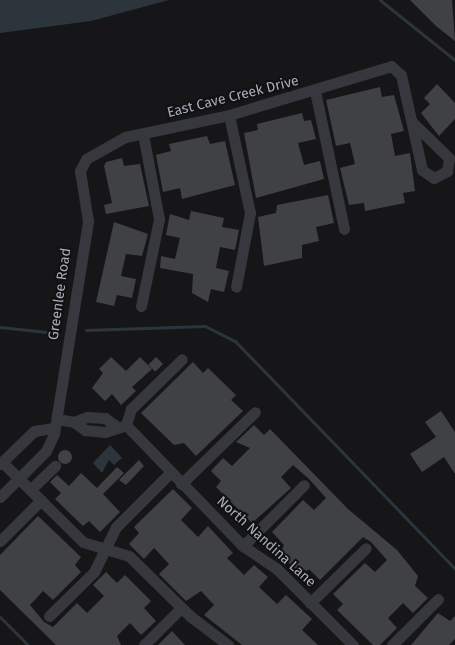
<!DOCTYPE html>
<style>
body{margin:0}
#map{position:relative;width:455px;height:645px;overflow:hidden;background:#161618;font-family:"Fira Sans",sans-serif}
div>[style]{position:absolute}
.water>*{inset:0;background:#2c353c}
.stream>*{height:3px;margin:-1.5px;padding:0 1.5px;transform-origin:1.5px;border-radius:1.5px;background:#2c353c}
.building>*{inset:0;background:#404145;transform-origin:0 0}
.round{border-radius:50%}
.street>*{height:11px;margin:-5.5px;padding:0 5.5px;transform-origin:5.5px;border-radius:5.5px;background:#37383d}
span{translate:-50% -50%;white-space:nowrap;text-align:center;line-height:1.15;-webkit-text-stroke:4px #111113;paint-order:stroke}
.street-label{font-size:14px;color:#a8adb8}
</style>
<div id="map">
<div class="water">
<i style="clip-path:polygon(0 0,169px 0,91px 21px,0 33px)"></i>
<i style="clip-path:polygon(110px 445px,122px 458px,114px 465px,109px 460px,102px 473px,93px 463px)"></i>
</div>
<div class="stream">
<i style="left:380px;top:0;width:96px;rotate:38.7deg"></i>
<i style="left:0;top:327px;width:56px;rotate:6.1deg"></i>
<i style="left:86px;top:330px;width:119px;rotate:-1.9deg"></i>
<i style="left:205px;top:326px;width:34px;rotate:27deg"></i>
<i style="left:235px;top:341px;width:317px;rotate:46deg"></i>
<i style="left:0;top:617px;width:40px;rotate:45deg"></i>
</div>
<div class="building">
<i style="clip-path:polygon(410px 0,452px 0,455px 41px,436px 26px)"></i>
<i style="clip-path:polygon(437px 84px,455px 103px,455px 119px,439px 136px,421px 113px,430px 104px,424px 98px)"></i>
<i style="clip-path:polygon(380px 87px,382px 97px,394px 95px,404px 131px,391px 134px,395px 156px,410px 153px,415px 191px,403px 193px,405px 203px,365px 211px,364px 203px,349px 205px,340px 168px,355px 164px,350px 143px,336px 146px,326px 100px)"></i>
<i style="clip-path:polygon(302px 113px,304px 121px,311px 120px,316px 139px,298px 143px,304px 165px,320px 161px,324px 179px,256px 198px,244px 133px,258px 130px,257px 124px)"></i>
<i style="clip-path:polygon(207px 136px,210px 144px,225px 141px,235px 185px,182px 199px,180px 188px,163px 192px,156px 155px,171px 151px,169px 144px)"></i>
<i style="clip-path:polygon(122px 158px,124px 166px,140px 164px,149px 206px,106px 214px,104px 205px,112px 203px,104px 166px,106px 162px)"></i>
<i style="clip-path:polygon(328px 195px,334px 223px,316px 227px,319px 241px,302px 245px,302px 258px,264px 266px,258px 217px,276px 213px,277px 205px)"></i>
<i style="clip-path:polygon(191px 211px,224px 218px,222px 227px,239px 230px,235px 250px,220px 247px,216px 268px,229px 271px,224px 292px,211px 289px,208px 302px,192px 293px,193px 274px,160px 268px,161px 256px,175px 259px,180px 238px,166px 235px,170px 214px,189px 220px)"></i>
<i style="clip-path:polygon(114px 222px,148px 234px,142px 256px,126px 254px,121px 276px,136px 279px,132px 298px,117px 295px,114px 306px,96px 302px)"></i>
<i style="clip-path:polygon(111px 357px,126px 371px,140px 357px,152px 369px,132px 387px,136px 391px,121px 405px,112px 394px,105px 401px,92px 388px,103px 373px,99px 369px)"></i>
<i style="left:156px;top:357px;width:10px;height:11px;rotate:45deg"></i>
<i style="clip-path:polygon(193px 362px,203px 373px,208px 368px,236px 395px,231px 400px,243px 411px,196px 456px,184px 443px,174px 445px,141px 413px)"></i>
<i style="clip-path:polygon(441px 411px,455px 432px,455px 474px,444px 457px,422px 472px,410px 454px,436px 437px,425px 422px)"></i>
<i style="clip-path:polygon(254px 425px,264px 435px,270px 429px,348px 509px,397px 550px,418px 576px,415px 586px,428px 598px,413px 613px,403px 603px,388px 618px,397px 628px,380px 645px,373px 645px,337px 610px,343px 604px,333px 594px,365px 563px,375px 572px,387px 560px,371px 542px,363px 537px,320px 580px,309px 569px,302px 576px,280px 554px,284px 545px,272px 532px,303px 500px,314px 510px,326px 498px,309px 479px,293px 465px,281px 477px,291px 488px,252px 523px,216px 487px,221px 481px,211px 471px,223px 458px,232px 466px,250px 448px,236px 442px)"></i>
<i class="round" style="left:58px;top:450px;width:14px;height:14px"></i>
<i style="clip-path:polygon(139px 460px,144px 466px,126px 485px,119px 480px)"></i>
<i style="clip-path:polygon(117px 467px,124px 473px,103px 494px,120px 512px,100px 532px,89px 521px,83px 526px,55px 499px,61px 493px,50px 482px,57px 475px,69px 486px,81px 473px,97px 488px)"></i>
<i style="clip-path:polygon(173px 489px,192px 508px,181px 520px,198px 537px,208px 526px,233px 553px,227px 558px,244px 575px,254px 565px,262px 572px,268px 577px,259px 587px,277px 604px,286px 595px,312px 619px,302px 630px,318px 645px,242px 645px,204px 615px,214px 605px,201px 591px,186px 601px,159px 574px,169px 564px,157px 551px,154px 548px,144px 559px,129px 544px,139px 533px,134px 527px)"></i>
<i style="clip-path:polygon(38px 516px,81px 557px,75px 565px,81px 572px,53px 600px,43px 591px,30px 605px,44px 622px,53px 627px,77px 603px,87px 613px,104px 596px,93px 585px,106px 572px,117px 583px,125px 575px,151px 601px,144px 608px,156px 621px,141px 635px,130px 623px,117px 636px,121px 645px,56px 645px,0 590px,0 555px)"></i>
<i style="clip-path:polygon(438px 613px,450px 621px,455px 616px,455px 639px,449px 645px,411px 645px)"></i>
<i style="clip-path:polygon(172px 631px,185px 645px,158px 645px)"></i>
</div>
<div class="street">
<i style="left:315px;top:91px;width:141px;rotate:78.1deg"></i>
<i style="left:229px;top:115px;width:100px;rotate:77.9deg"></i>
<i style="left:250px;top:213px;width:75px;rotate:100.7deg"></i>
<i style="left:141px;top:306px;width:89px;rotate:-78.3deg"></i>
<i style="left:159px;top:219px;width:86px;rotate:-100.7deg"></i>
<i style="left:57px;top:419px;width:17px;rotate:10deg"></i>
<i style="left:74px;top:422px;width:14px;rotate:36deg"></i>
<i style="left:85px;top:430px;width:20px;rotate:6deg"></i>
<i style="left:105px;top:432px;width:22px;rotate:-18deg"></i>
<i style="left:126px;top:425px;width:168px;rotate:46deg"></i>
<i style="left:243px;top:546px;width:40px;rotate:34deg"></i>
<i style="left:276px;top:568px;width:109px;rotate:45deg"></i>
<i style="left:74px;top:422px;width:14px;rotate:-21deg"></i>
<i style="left:87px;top:417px;width:18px;rotate:3deg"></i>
<i style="left:105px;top:418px;width:14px;rotate:36deg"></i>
<i style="left:126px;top:425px;width:17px;rotate:-73deg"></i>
<i style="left:131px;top:409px;width:71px;rotate:-44.4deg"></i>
<i style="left:2px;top:462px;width:114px;rotate:44.6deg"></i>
<i style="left:83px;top:542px;width:48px;rotate:16.9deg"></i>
<i style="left:129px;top:556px;width:86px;rotate:44.5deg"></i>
<i style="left:190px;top:616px;width:48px;rotate:37.3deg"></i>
<i style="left:0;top:464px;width:47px;rotate:-44.1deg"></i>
<i style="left:34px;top:431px;width:20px;rotate:-9deg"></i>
<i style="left:181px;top:484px;width:103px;rotate:-44.2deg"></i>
<i style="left:30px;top:490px;width:35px;rotate:-44deg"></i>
<i style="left:0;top:497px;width:65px;rotate:-45deg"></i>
<i style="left:46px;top:451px;width:19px;rotate:-65deg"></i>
<i style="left:54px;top:434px;width:216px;rotate:-80.9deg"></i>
<i style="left:88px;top:221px;width:51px;rotate:-99.1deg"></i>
<i style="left:80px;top:171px;width:13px;rotate:-63deg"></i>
<i style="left:86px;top:159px;width:45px;rotate:-29.4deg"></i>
<i style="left:125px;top:137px;width:106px;rotate:-11.9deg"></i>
<i style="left:229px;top:115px;width:169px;rotate:-16.8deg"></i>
<i style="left:391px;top:66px;width:13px;rotate:42deg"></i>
<i style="left:401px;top:75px;width:97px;rotate:77.5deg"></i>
<i style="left:422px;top:170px;width:14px;rotate:34deg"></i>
<i style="left:434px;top:178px;width:15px;rotate:-28deg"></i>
<i style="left:447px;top:171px;width:13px;rotate:-81deg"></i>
<i style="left:449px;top:158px;width:52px;rotate:-135.8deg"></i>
<i style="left:0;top:541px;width:58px;rotate:-45deg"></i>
<i style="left:243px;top:546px;width:86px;rotate:-45deg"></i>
<i style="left:310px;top:603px;width:78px;rotate:-44.5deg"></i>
<i style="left:49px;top:616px;width:63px;rotate:-44.4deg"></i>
<i style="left:94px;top:572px;width:50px;rotate:-63.9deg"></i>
<i style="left:116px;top:527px;width:76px;rotate:-45deg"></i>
<i style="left:144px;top:645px;width:52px;rotate:-45deg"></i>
<i style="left:392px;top:645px;width:65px;rotate:-45deg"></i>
</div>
<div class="street-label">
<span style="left:233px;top:97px;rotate:-14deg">East Cave Creek Drive</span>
<span style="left:60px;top:294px;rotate:-82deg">Greenlee Road</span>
<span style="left:266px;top:542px;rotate:42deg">North Nandina Lane</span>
</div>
</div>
